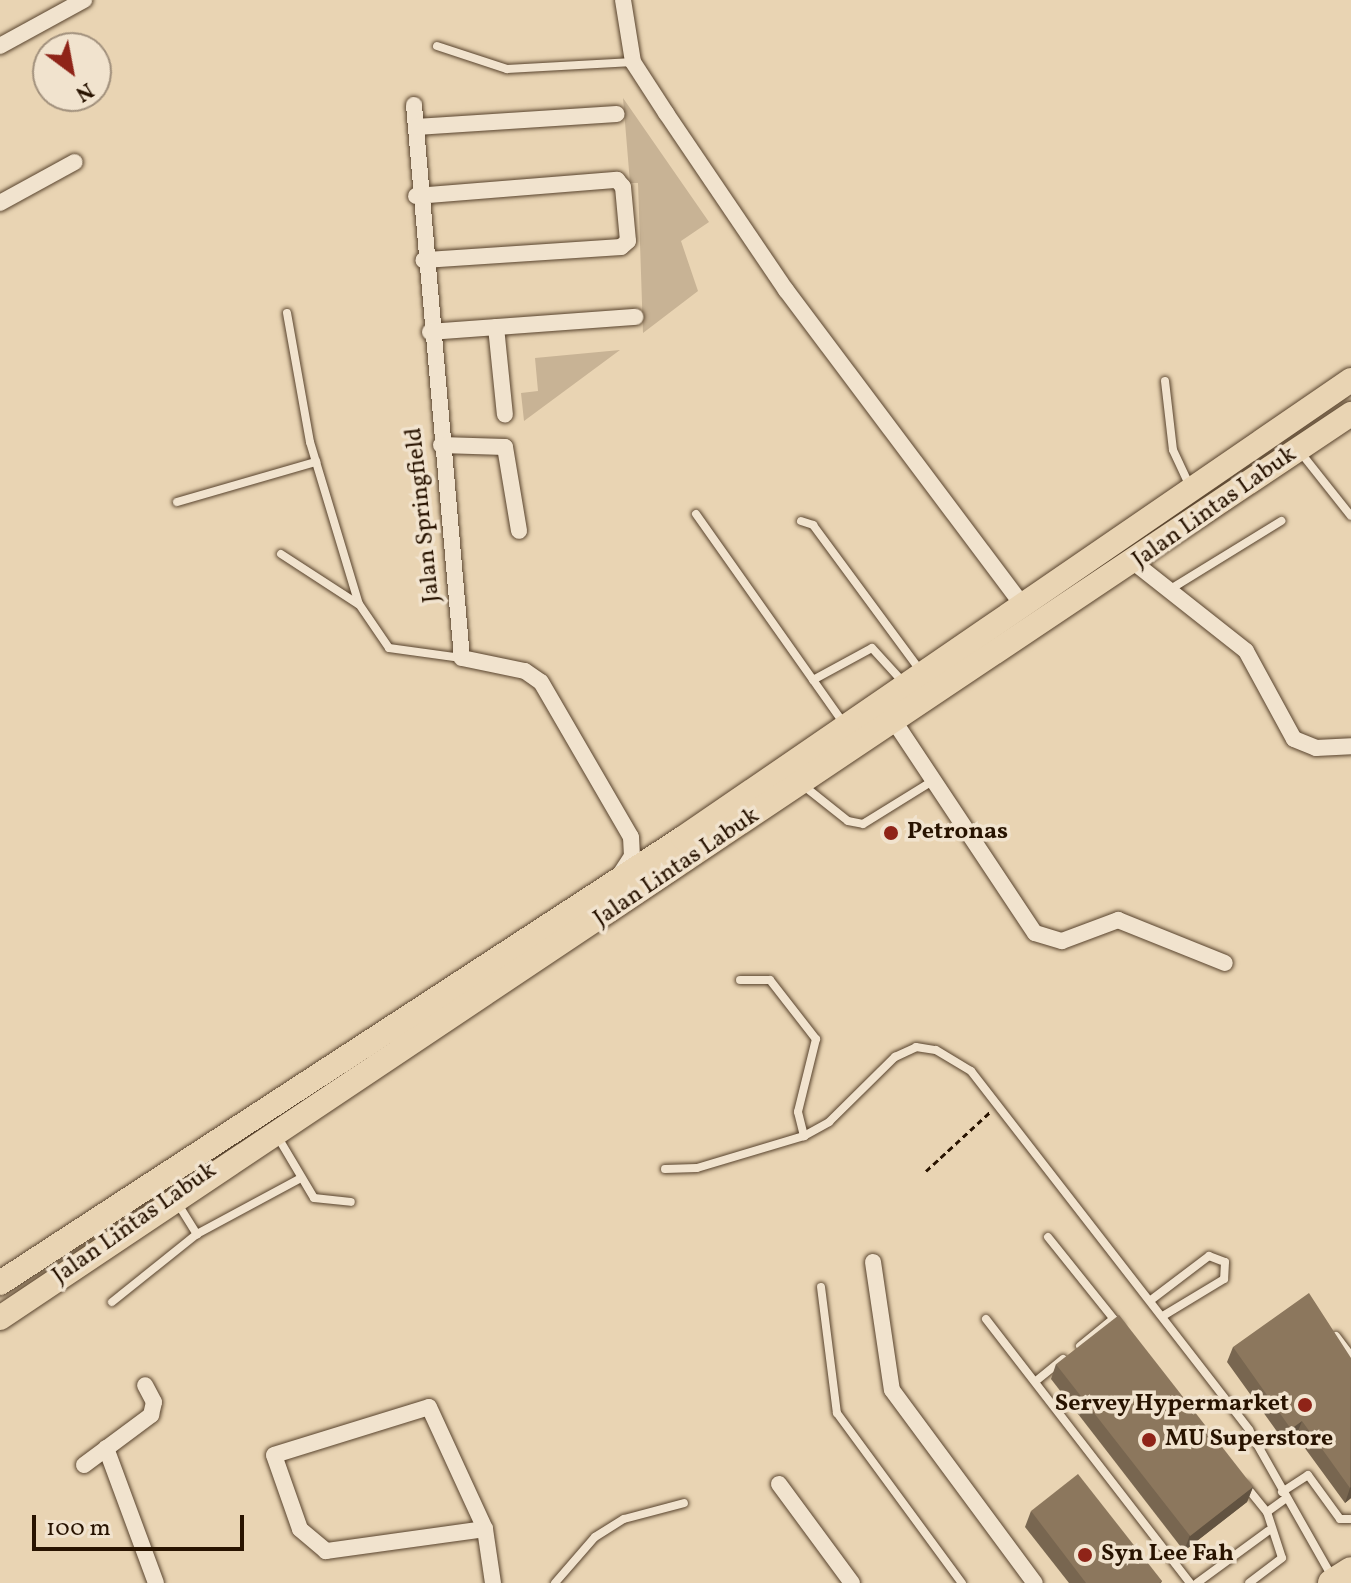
<!DOCTYPE html>
<style>
body{margin:0}
#map{position:relative;width:1351px;height:1583px;overflow:hidden;background:#e9d4b3;font-family:Vollkorn,serif}
div>[style]{position:absolute}
.green>*{inset:0;background:#c8b395}
.path>*{height:3px;margin-top:-1.5px;transform-origin:0;background:repeating-linear-gradient(90deg,#281300 0 6px,transparent 0 10px)}
.roads{filter:drop-shadow(0 0 2px #58432d) drop-shadow(0 0 2px #58432d)}
.lane>*{height:8px;margin:-4px;padding:0 4px;transform-origin:4px;border-radius:4px;background:#f1e3ce}
.street>*{height:16px;margin:-8px;padding:0 8px;transform-origin:8px;border-radius:8px;background:#f1e3ce}
.primary>*{height:24px;margin:-12px;padding:0 12px;transform-origin:12px;border-radius:12px;background:#e9d4b3}
.highway>*{height:28px;margin:-14px;padding:0 14px;transform-origin:14px;border-radius:14px;background:#e9d4b3}
.wall>*{inset:0;background:#786650}
.shaded-wall>*{inset:0;background:#625341}
.building>*{inset:0;background:#8c775d;transform-origin:0 0}
.dots>*{width:22px;height:22px;translate:-50% -50%;box-sizing:border-box;border:4px solid #f1e3ce;border-radius:50%}
span{translate:-50% -50%;white-space:nowrap;text-align:center;line-height:1.15;-webkit-text-stroke:7px #f1e3ce;paint-order:stroke}
.street-label{font-size:24px;color:#281300}
.poi-label{font-size:24px;color:#281300;font-weight:700}
.left{translate:0 -50%;text-align:left}
.right{translate:-100% -50%;text-align:right}
.north{position:absolute;left:32px;top:32px;width:80px;height:80px;box-sizing:border-box;background:#f1e3ce;border:2px solid #a1907c;border-radius:50%;rotate:148deg;font-size:22px;font-weight:700;line-height:32px;text-align:center;color:#281300}
.north::after{content:'';display:block;margin:auto;width:28px;height:36px;background:#8f2418;clip-path:polygon(50% 0,100% 100%,50% 72%,0 100%)}
.scale{position:absolute;left:32px;top:1515px;width:212px;height:36px;box-sizing:border-box;border:4px solid #281300;border-top:0;padding-left:10px;font-size:24px;line-height:28px;white-space:nowrap;color:#281300;-webkit-text-stroke:6px #f1e3ce;paint-order:stroke}
</style>
<div id="map">
<div class="green">
<i style="clip-path:polygon(623px 98px,709px 222px,681px 241px,698px 291px,643px 333px,638px 183px,630px 183px)"></i>
<i style="clip-path:polygon(620px 350px,524px 421px,521px 393px,538px 391px,535px 358px)"></i>
</div>
<div class="path">
<i style="left:926px;top:1171px;width:88px;rotate:-42.7deg"></i>
</div>
<div class="roads">
<div class="lane">
<i style="left:437px;top:46px;width:74px;rotate:18.2deg"></i>
<i style="left:507px;top:69px;width:126px;rotate:-3.2deg"></i>
<i style="left:287px;top:313px;width:131px;rotate:79.9deg"></i>
<i style="left:310px;top:442px;width:169px;rotate:73.2deg"></i>
<i style="left:359px;top:604px;width:53px;rotate:55.7deg"></i>
<i style="left:389px;top:648px;width:73px;rotate:7.9deg"></i>
<i style="left:1165px;top:381px;width:69px;rotate:83.4deg"></i>
<i style="left:1173px;top:450px;width:40px;rotate:65deg"></i>
<i style="left:1301px;top:453px;width:80px;rotate:51.6deg"></i>
<i style="left:177px;top:502px;width:145px;rotate:-16.1deg"></i>
<i style="left:696px;top:514px;width:257px;rotate:54.8deg"></i>
<i style="left:801px;top:521px;width:13px;rotate:18deg"></i>
<i style="left:813px;top:525px;width:180px;rotate:53.6deg"></i>
<i style="left:281px;top:554px;width:92px;rotate:33deg"></i>
<i style="left:1169px;top:590px;width:132px;rotate:-31.6deg"></i>
<i style="left:813px;top:680px;width:67px;rotate:-28.5deg"></i>
<i style="left:872px;top:648px;width:46px;rotate:47.6deg"></i>
<i style="left:804px;top:786px;width:56px;rotate:38.5deg"></i>
<i style="left:848px;top:821px;width:15px;rotate:11deg"></i>
<i style="left:863px;top:824px;width:80px;rotate:-31.7deg"></i>
<i style="left:740px;top:980px;width:30px"></i>
<i style="left:770px;top:980px;width:75px;rotate:52.1deg"></i>
<i style="left:816px;top:1039px;width:75px;rotate:103.9deg"></i>
<i style="left:798px;top:1112px;width:25px;rotate:76deg"></i>
<i style="left:276px;top:1134px;width:74px;rotate:59.3deg"></i>
<i style="left:314px;top:1198px;width:37px;rotate:6deg"></i>
<i style="left:665px;top:1169px;width:32px;rotate:-2deg"></i>
<i style="left:697px;top:1168px;width:112px;rotate:-16.7deg"></i>
<i style="left:804px;top:1136px;width:29px;rotate:-29deg"></i>
<i style="left:829px;top:1122px;width:93px;rotate:-44.6deg"></i>
<i style="left:895px;top:1057px;width:23px;rotate:-25deg"></i>
<i style="left:916px;top:1047px;width:20px;rotate:9deg"></i>
<i style="left:936px;top:1050px;width:41px;rotate:31deg"></i>
<i style="left:971px;top:1071px;width:454px;rotate:52.2deg"></i>
<i style="left:1249px;top:1430px;width:169px;rotate:60.5deg"></i>
<i style="left:178px;top:1204px;width:36px;rotate:58deg"></i>
<i style="left:197px;top:1234px;width:116px;rotate:-28.3deg"></i>
<i style="left:1048px;top:1237px;width:115px;rotate:51.3deg"></i>
<i style="left:821px;top:1287px;width:127px;rotate:82.8deg"></i>
<i style="left:837px;top:1413px;width:211px;rotate:53.7deg"></i>
<i style="left:1151px;top:1300px;width:73px;rotate:-37.2deg"></i>
<i style="left:1209px;top:1256px;width:17px;rotate:21deg"></i>
<i style="left:1225px;top:1262px;width:17px;rotate:93deg"></i>
<i style="left:1224px;top:1279px;width:71px;rotate:148.8deg"></i>
<i style="left:112px;top:1302px;width:109px;rotate:-38.7deg"></i>
<i style="left:986px;top:1319px;width:334px;rotate:52.3deg"></i>
<i style="left:1336px;top:1336px;width:25px;rotate:53deg"></i>
<i style="left:1080px;top:1346px;width:43px;rotate:-39.3deg"></i>
<i style="left:1036px;top:1381px;width:35px;rotate:-39deg"></i>
<i style="left:1245px;top:1485px;width:35px;rotate:51deg"></i>
<i style="left:1267px;top:1512px;width:48px;rotate:71.9deg"></i>
<i style="left:1282px;top:1558px;width:41px;rotate:142.9deg"></i>
<i style="left:1282px;top:1492px;width:31px;rotate:-33deg"></i>
<i style="left:1308px;top:1475px;width:54px;rotate:54deg"></i>
<i style="left:1340px;top:1519px;width:11px"></i>
<i style="left:1267px;top:1512px;width:24px;rotate:-36deg"></i>
<i style="left:555px;top:1583px;width:61px;rotate:-49deg"></i>
<i style="left:595px;top:1537px;width:34px;rotate:-32deg"></i>
<i style="left:624px;top:1519px;width:62px;rotate:-14.9deg"></i>
<i style="left:1197px;top:1583px;width:88px;rotate:-36.2deg"></i>
</div>
<div class="street">
<i style="left:623px;top:0;width:63px;rotate:80.8deg"></i>
<i style="left:633px;top:62px;width:61px;rotate:57.1deg"></i>
<i style="left:666px;top:113px;width:214px;rotate:55.9deg"></i>
<i style="left:786px;top:290px;width:396px;rotate:53.1deg"></i>
<i style="left:0;top:46px;width:96px;rotate:-28.7deg"></i>
<i style="left:414px;top:105px;width:555px;rotate:85.04deg"></i>
<i style="left:462px;top:658px;width:64px;rotate:11.7deg"></i>
<i style="left:525px;top:671px;width:19px;rotate:35deg"></i>
<i style="left:541px;top:682px;width:179px;rotate:59.9deg"></i>
<i style="left:631px;top:837px;width:19px;rotate:87deg"></i>
<i style="left:632px;top:856px;width:24px;rotate:123deg"></i>
<i style="left:416px;top:127px;width:201px;rotate:-3.7deg"></i>
<i style="left:416px;top:196px;width:202px;rotate:-4.6deg"></i>
<i style="left:617px;top:180px;width:9px;rotate:49deg"></i>
<i style="left:623px;top:187px;width:54px;rotate:84.7deg"></i>
<i style="left:628px;top:241px;width:9px;rotate:139deg"></i>
<i style="left:621px;top:247px;width:198px;rotate:176.2deg"></i>
<i style="left:0;top:203px;width:85px;rotate:-28.7deg"></i>
<i style="left:496px;top:327px;width:88px;rotate:84.2deg"></i>
<i style="left:430px;top:332px;width:206px;rotate:-4.2deg"></i>
<i style="left:441px;top:445px;width:64px;rotate:1.8deg"></i>
<i style="left:505px;top:447px;width:85px;rotate:80.5deg"></i>
<i style="left:1136px;top:564px;width:140px;rotate:38.3deg"></i>
<i style="left:1246px;top:651px;width:100px;rotate:61.4deg"></i>
<i style="left:1294px;top:739px;width:24px;rotate:22deg"></i>
<i style="left:1316px;top:748px;width:35px;rotate:-3deg"></i>
<i style="left:896px;top:724px;width:251px;rotate:56.4deg"></i>
<i style="left:1035px;top:933px;width:28px;rotate:17deg"></i>
<i style="left:1062px;top:941px;width:60px;rotate:-20.6deg"></i>
<i style="left:1118px;top:920px;width:115px;rotate:21.9deg"></i>
<i style="left:873px;top:1262px;width:129px;rotate:81.6deg"></i>
<i style="left:892px;top:1390px;width:240px;rotate:53.5deg"></i>
<i style="left:106px;top:1448px;width:144px;rotate:69.7deg"></i>
<i style="left:84px;top:1465px;width:84px;rotate:-36.7deg"></i>
<i style="left:151px;top:1415px;width:13px;rotate:-77deg"></i>
<i style="left:154px;top:1402px;width:19px;rotate:-118deg"></i>
<i style="left:779px;top:1484px;width:123px;rotate:53.6deg"></i>
<i style="left:485px;top:1529px;width:161px;rotate:172.1deg"></i>
<i style="left:326px;top:1551px;width:34px;rotate:-140deg"></i>
<i style="left:300px;top:1529px;width:78px;rotate:-109.4deg"></i>
<i style="left:274px;top:1455px;width:162px;rotate:-17.2deg"></i>
<i style="left:429px;top:1407px;width:134px;rotate:65.3deg"></i>
<i style="left:485px;top:1529px;width:55px;rotate:81.6deg"></i>
</div>
<div class="primary">
<i style="left:0;top:1283px;width:815px;rotate:-33.09deg"></i>
<i style="left:683px;top:838px;width:810px;rotate:-34.44deg"></i>
<i style="left:0;top:1318px;width:1626px;rotate:-33.79deg"></i>
</div>
<div class="highway">
<i style="left:1332px;top:1583px;width:22px;rotate:-32deg"></i>
</div>
</div>
<div class="wall">
<i style="clip-path:polygon(1233px 1347px,1351px 1358px,1351px 1498px,1345px 1503px,1296px 1436px,1286px 1444px,1227px 1362px)"></i>
<i style="clip-path:polygon(1056px 1364px,1253px 1487px,1247px 1502px,1184px 1551px,1051px 1379px)"></i>
<i style="clip-path:polygon(1031px 1511px,1162px 1581px,1161px 1583px,1069px 1583px,1025px 1527px)"></i>
</div>
<div class="shaded-wall">
<i style="clip-path:polygon(1302px 1421px,1296px 1436px,1286px 1444px,1291px 1429px)"></i>
<i style="clip-path:polygon(1253px 1487px,1247px 1502px,1184px 1551px,1190px 1535px)"></i>
<i style="clip-path:polygon(1351px 1487px,1351px 1498px,1345px 1503px,1350px 1488px)"></i>
</div>
<div class="building">
<i style="clip-path:polygon(1309px 1293px,1351px 1358px,1350px 1488px,1302px 1421px,1291px 1429px,1233px 1347px)"></i>
<i style="left:1119px;top:1315px;width:218px;height:80px;rotate:52deg"></i>
<i style="clip-path:polygon(1078px 1474px,1162px 1581px,1159px 1583px,1086px 1583px,1031px 1511px)"></i>
</div>
<div class="dots">
<i style="left:891px;top:833px;background:#8f2418"></i>
<i style="left:1305px;top:1405px;background:#8f2418"></i>
<i style="left:1149px;top:1440px;background:#8f2418"></i>
<i style="left:1085px;top:1555px;background:#8f2418"></i>
</div>
<div class="street-label">
<span style="left:1215px;top:508px;rotate:-35deg">Jalan Lintas Labuk</span>
<span style="left:424px;top:515px;rotate:-96deg">Jalan Springfield</span>
<span style="left:677px;top:868px;rotate:-34deg">Jalan Lintas Labuk</span>
<span style="left:135px;top:1224px;rotate:-35deg">Jalan Lintas Labuk</span>
</div>
<div class="poi-label">
<span class="left" style="left:907px;top:833px">Petronas</span>
<span class="right" style="left:1289px;top:1405px">Servey Hypermarket</span>
<span class="left" style="left:1165px;top:1440px">MU Superstore</span>
<span class="left" style="left:1101px;top:1555px">Syn Lee Fah</span>
</div>
<div class="north">N</div>
<div class="scale">100 m</div>
</div>
